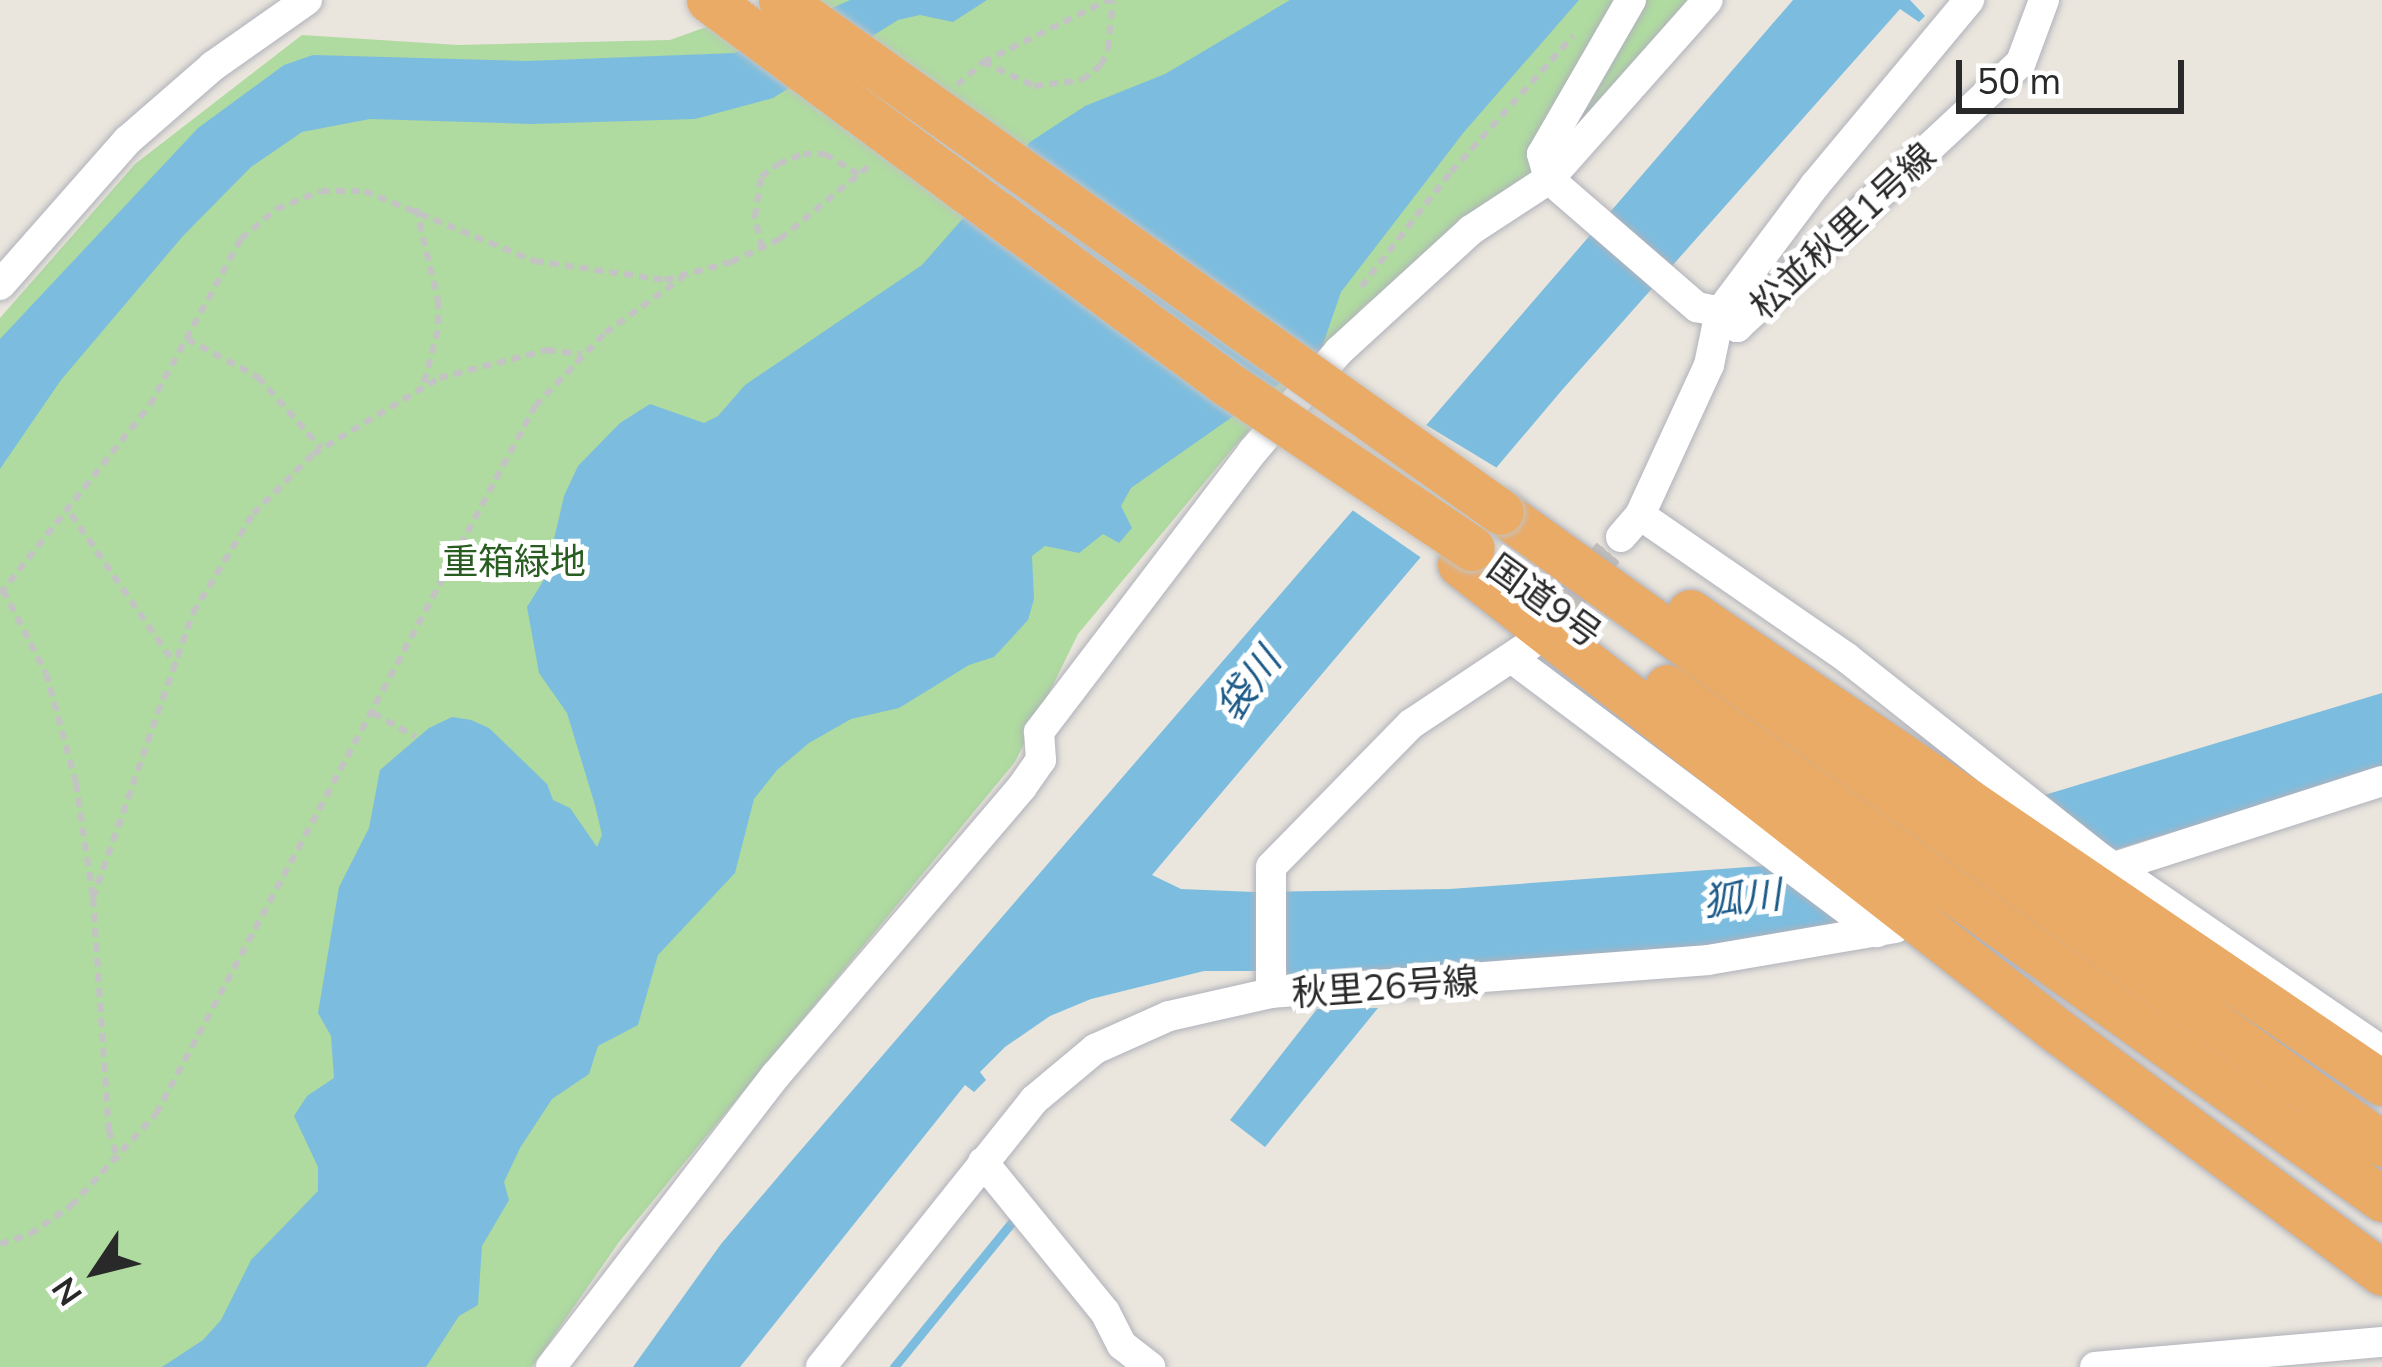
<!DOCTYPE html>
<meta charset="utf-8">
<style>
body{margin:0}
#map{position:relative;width:2382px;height:1367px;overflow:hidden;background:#eae5dd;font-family:Mulish,"Noto Sans JP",sans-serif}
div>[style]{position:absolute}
.green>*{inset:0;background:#afdaa0}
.water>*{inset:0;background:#7cbddf}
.pier>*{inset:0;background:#eae5dd}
.stream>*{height:9px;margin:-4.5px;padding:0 4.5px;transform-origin:4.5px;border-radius:4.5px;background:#7cbddf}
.minor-tunnel>*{height:30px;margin-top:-15px;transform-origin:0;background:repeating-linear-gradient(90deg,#c3bfb9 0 30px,transparent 0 45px)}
.path>*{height:6px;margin-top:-3px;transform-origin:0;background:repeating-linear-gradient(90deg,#c3c3c3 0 9px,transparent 0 15px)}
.roads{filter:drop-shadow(0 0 3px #b0b2bb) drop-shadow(0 0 3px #b0b2bb)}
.minor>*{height:30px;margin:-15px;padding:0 15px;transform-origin:15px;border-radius:15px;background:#fff}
.highway>*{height:45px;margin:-22.5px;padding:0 22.5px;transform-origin:22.5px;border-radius:22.5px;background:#eaab67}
.bridges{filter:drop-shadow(0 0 3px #c3c3c3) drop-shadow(0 0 3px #c3c3c3)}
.highway-bridge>*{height:45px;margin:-22.5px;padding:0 22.5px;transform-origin:22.5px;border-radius:22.5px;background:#eaab67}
span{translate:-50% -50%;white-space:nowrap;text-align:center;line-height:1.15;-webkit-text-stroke:10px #fff;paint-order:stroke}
.street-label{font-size:36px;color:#292929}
.park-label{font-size:36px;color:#2a5d22}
.water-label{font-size:39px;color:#1d5b89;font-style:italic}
.north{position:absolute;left:36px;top:1211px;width:120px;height:120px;-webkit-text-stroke:9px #fff;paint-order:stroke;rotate:235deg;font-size:33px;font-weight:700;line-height:48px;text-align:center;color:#292929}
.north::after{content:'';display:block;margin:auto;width:42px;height:54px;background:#292929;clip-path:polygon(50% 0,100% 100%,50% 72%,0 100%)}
.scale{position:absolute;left:1956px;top:60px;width:228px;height:54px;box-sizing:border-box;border:6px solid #292929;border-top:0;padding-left:15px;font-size:36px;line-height:42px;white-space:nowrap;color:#292929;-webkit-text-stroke:9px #fff;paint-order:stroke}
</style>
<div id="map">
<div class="green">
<i style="clip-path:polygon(781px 0,1698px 0,1562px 155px,1364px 306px,1234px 447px,1078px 634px,1015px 762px,619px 1242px,532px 1367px,0 1367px,0 318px,135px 164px,302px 35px,458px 45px,670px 40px)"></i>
</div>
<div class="water">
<i style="clip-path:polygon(850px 0,987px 0,953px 22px,920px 15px,898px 20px,773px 98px,695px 119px,531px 124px,370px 119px,302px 132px,251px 167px,183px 236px,61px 380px,0 469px,0 339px,198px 128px,284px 65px,313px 55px,527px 61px,734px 53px)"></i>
<i style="clip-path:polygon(1290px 0,1579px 0,1464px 132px,1341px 292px,1319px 356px,1131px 488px,1121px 506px,1132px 528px,1119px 543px,1103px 534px,1079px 553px,1045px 546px,1032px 556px,1034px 599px,1028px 620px,994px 657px,969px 665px,899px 708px,851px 719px,809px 743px,777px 770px,754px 799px,735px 873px,658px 955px,638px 1025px,598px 1046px,589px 1074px,552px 1099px,520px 1148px,504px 1182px,509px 1200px,482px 1246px,478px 1305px,459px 1316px,426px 1367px,162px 1367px,203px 1340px,221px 1320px,251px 1260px,318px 1191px,318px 1167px,294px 1116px,307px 1096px,334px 1078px,331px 1036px,318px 1013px,339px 887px,369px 828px,380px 770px,429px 728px,452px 717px,471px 720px,489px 728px,547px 784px,553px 800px,570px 808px,597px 847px,602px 835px,595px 805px,567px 713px,539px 673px,527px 607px,545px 578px,564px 496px,578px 466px,620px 423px,650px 404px,704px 423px,718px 416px,745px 385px,922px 265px,1030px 142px,1085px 106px,1165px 74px)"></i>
<i style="clip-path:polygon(1793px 0,1910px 0,1925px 16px,1919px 22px,1900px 9px,1562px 390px,1152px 875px,1181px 889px,1254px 892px,1450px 889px,1762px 866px,2017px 798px,2038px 797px,2382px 693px,2382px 768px,1941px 903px,1759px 942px,1444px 965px,1414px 962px,1408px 969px,1350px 970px,1287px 980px,1287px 971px,1204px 971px,1091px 999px,1050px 1016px,1005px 1047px,980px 1072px,986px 1080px,974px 1092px,965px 1085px,740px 1367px,633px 1367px,721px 1244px,788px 1165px)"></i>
<i style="clip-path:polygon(1378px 1008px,1265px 1147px,1230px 1120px,1317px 1009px)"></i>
</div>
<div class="pier">
<i style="clip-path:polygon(1421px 422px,1502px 471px,1426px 561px,1348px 507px)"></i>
</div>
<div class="stream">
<i style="left:894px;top:1367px;width:192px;rotate:-50.9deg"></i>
</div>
<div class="minor-tunnel">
<i style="left:1531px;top:644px;width:140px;rotate:-49.9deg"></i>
</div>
<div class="path">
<i style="left:983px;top:62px;width:56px;rotate:25.2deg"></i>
<i style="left:1034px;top:86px;width:48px;rotate:-7.1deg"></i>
<i style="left:1082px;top:80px;width:24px;rotate:-38deg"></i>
<i style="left:1101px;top:65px;width:17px;rotate:-66deg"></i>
<i style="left:1108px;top:49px;width:49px;rotate:-84.2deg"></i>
<i style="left:957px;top:85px;width:35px;rotate:-41deg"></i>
<i style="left:983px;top:62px;width:140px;rotate:-26.4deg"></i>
<i style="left:416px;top:208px;width:95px;rotate:76.6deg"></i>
<i style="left:438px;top:300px;width:30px;rotate:90deg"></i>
<i style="left:438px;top:330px;width:58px;rotate:105deg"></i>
<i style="left:762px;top:248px;width:32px;rotate:-103deg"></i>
<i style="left:755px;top:217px;width:40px;rotate:-81.5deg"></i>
<i style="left:761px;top:177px;width:21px;rotate:-37deg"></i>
<i style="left:778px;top:164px;width:27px;rotate:-22deg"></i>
<i style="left:803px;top:154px;width:22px"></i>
<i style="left:825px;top:154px;width:39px;rotate:31deg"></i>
<i style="left:1361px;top:287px;width:146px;rotate:-52deg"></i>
<i style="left:1451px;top:172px;width:183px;rotate:-48.1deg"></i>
<i style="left:187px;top:339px;width:81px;rotate:28.2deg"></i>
<i style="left:258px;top:377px;width:95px;rotate:48.4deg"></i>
<i style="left:71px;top:514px;width:183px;rotate:55.3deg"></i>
<i style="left:3px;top:590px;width:93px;rotate:62.6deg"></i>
<i style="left:46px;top:673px;width:114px;rotate:74.7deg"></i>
<i style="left:76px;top:783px;width:116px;rotate:81.6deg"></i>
<i style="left:93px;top:898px;width:233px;rotate:86.1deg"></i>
<i style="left:109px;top:1130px;width:32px;rotate:74deg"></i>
<i style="left:0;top:594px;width:241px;rotate:-51.6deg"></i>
<i style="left:150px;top:405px;width:189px;rotate:-61.3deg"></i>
<i style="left:241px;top:239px;width:46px;rotate:-40.6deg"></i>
<i style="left:276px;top:209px;width:48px;rotate:-21.8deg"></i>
<i style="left:321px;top:191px;width:43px"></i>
<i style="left:364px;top:191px;width:185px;rotate:22.3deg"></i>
<i style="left:535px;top:261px;width:131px;rotate:8.3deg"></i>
<i style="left:665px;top:280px;width:68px;rotate:-15.3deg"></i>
<i style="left:731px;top:262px;width:54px;rotate:-25.1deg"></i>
<i style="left:780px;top:239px;width:117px;rotate:-39.4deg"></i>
<i style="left:373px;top:713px;width:49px;rotate:29.2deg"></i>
<i style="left:93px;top:898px;width:302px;rotate:-70.7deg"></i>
<i style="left:193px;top:613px;width:116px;rotate:-58.8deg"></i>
<i style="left:253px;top:514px;width:85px;rotate:-45deg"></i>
<i style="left:313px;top:454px;width:147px;rotate:-31.1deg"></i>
<i style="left:439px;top:378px;width:112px;rotate:-14.5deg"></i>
<i style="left:547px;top:350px;width:35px;rotate:7deg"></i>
<i style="left:0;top:1244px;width:32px;rotate:-18deg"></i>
<i style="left:30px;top:1234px;width:50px;rotate:-34.3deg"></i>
<i style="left:71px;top:1206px;width:125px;rotate:-47.3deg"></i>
<i style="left:156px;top:1114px;width:803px;rotate:-61.84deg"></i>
<i style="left:535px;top:406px;width:101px;rotate:-46.2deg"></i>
<i style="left:605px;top:333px;width:96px;rotate:-35.7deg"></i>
</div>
<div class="roads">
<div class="minor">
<i style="left:1631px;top:0;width:178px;rotate:120deg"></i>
<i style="left:1542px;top:154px;width:26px;rotate:74deg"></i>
<i style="left:1549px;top:179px;width:196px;rotate:40.9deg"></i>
<i style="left:1697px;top:307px;width:24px;rotate:12deg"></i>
<i style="left:1720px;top:312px;width:23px;rotate:41deg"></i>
<i style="left:1737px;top:327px;width:388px;rotate:-43deg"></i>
<i style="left:2021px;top:62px;width:66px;rotate:-69.6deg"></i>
<i style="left:0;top:285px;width:193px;rotate:-48.6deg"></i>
<i style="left:128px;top:140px;width:113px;rotate:-41deg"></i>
<i style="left:213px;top:66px;width:115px;rotate:-35.1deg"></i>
<i style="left:1640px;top:515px;width:252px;rotate:34.6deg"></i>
<i style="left:1847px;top:658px;width:323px;rotate:38.3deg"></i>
<i style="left:2100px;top:858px;width:342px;rotate:34.4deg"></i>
<i style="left:1621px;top:537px;width:29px;rotate:-49deg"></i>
<i style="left:1640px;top:515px;width:165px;rotate:-65.3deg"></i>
<i style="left:1709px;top:365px;width:54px;rotate:-78.3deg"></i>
<i style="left:1720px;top:312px;width:159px;rotate:-53.2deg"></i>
<i style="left:1815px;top:185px;width:241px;rotate:-50.2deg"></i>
<i style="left:1531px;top:644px;width:144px;rotate:146.3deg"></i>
<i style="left:1411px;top:724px;width:200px;rotate:134.4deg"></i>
<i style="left:1271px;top:867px;width:126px;rotate:90deg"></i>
<i style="left:1271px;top:993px;width:438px;rotate:-4.3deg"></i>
<i style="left:1708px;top:960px;width:190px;rotate:-9.7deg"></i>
<i style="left:1513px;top:659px;width:455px;rotate:36.9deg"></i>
<i style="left:2102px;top:871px;width:294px;rotate:-17.8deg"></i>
<i style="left:983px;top:1162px;width:193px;rotate:50.9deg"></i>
<i style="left:1105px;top:1312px;width:37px;rotate:63deg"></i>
<i style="left:1122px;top:1345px;width:36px;rotate:38deg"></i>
<i style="left:551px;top:1367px;width:369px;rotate:-52.4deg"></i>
<i style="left:776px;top:1075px;width:379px;rotate:-49.5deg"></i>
<i style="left:1022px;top:787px;width:33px;rotate:-55deg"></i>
<i style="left:1041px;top:760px;width:28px;rotate:-94deg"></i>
<i style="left:1039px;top:732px;width:353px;rotate:-52.7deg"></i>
<i style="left:1253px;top:451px;width:132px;rotate:-49.3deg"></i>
<i style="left:1339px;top:351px;width:179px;rotate:-42.5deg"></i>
<i style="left:1471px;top:230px;width:93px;rotate:-33.2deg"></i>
<i style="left:1549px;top:179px;width:239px;rotate:-48.4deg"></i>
<i style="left:821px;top:1367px;width:342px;rotate:-51.4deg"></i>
<i style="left:1034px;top:1100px;width:80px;rotate:-39.9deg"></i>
<i style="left:1095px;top:1049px;width:81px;rotate:-24deg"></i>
<i style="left:1169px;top:1016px;width:105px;rotate:-12.7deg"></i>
<i style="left:2095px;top:1367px;width:288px;rotate:-5deg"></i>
</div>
<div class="highway">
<i style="left:1501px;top:512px;width:1084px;rotate:35.65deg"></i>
<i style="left:1460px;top:564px;width:760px;rotate:38deg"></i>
<i style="left:2059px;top:1032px;width:403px;rotate:36.7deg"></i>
<i style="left:1690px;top:612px;width:837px;rotate:34.24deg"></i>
<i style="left:1667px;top:687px;width:879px;rotate:35.61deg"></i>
</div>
</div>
<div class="bridges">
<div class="highway-bridge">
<i style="left:709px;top:0;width:643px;rotate:36.53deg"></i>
<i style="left:1226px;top:383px;width:296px;rotate:33.9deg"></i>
<i style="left:781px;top:0;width:883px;rotate:35.42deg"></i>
</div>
</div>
<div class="street-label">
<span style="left:1842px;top:230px;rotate:-43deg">松並秋里1号線</span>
<span style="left:1545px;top:600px;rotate:36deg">国道9号</span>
<span style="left:1385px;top:986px;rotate:-4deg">秋里26号線</span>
</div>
<div class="park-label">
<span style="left:514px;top:561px">重箱緑地</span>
</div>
<div class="water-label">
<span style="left:1248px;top:684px;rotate:-53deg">袋川</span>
<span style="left:1742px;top:898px;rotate:-6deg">狐川</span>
</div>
<div class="north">N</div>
<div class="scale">50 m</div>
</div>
